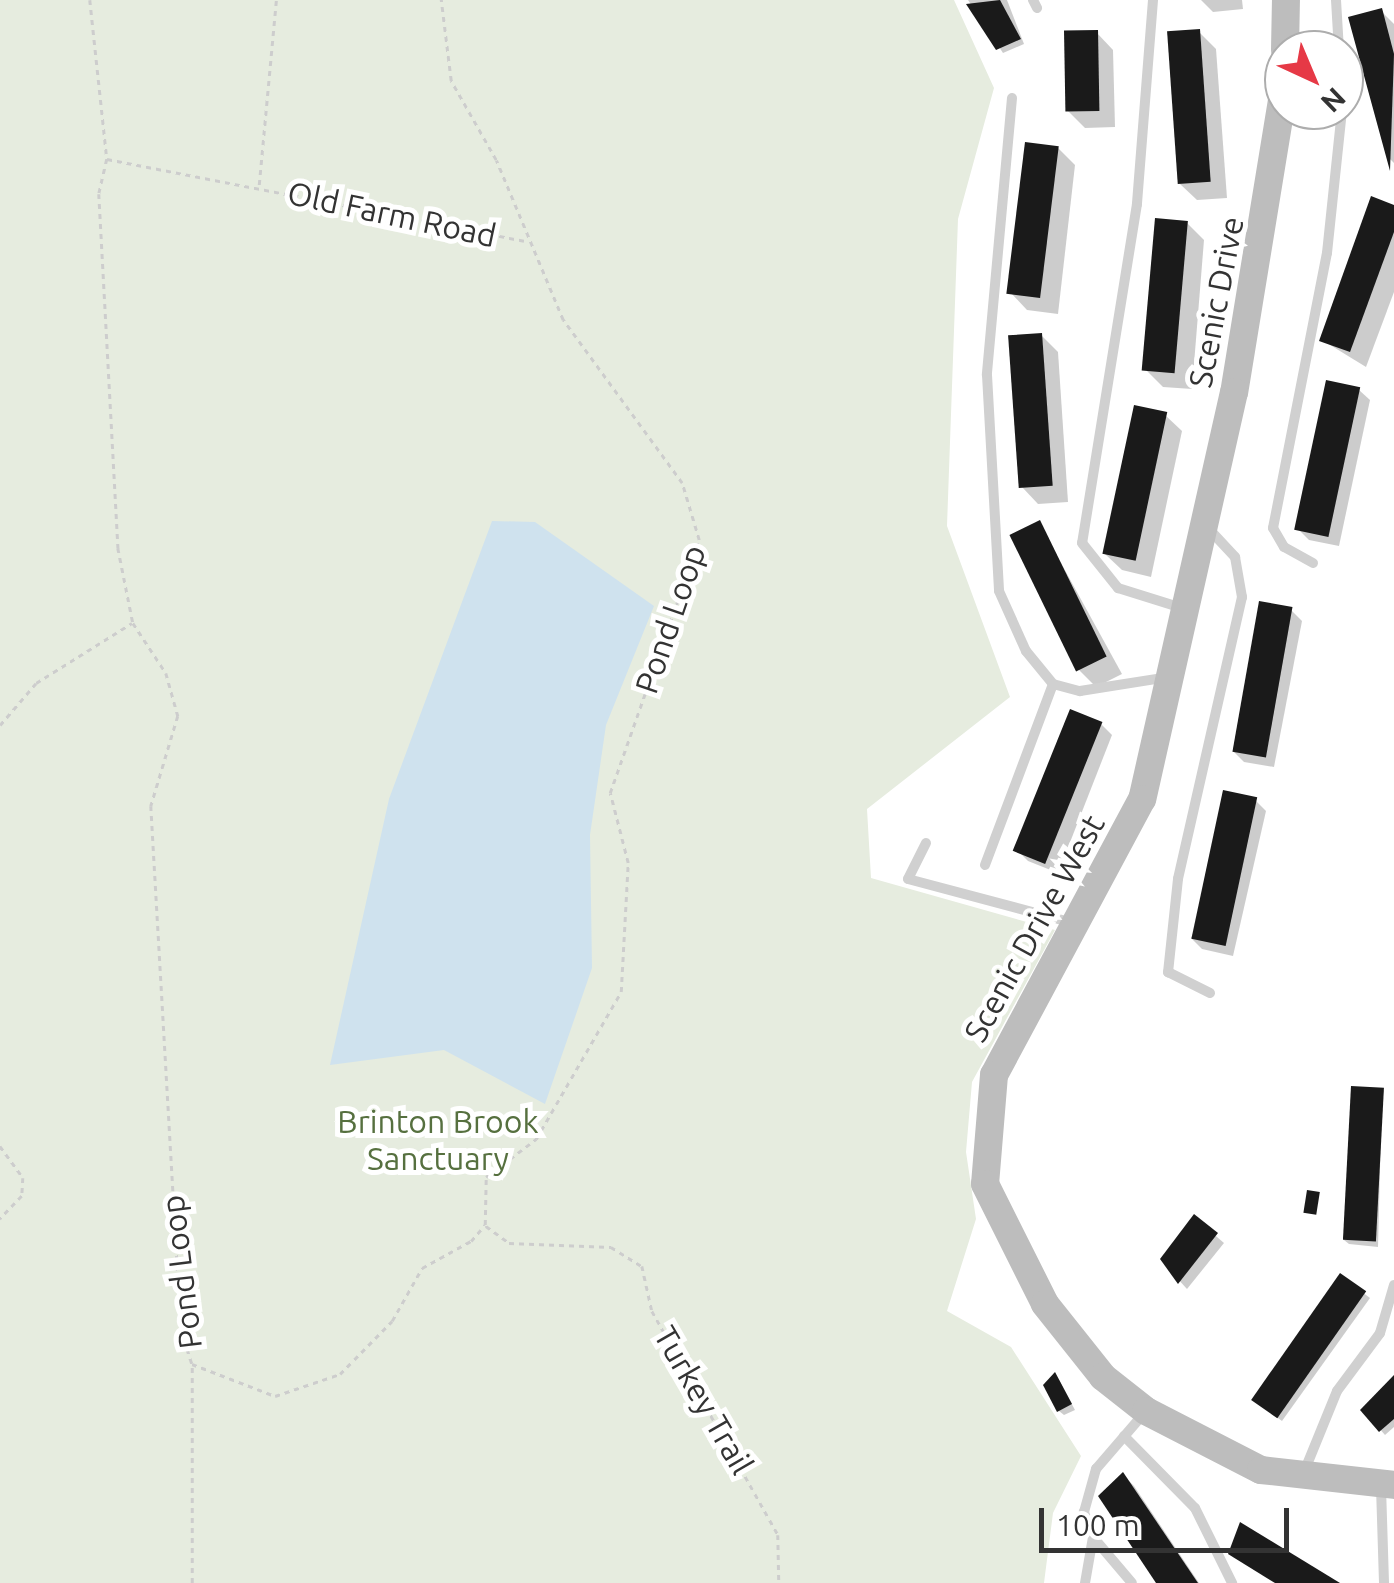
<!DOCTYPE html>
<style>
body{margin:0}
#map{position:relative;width:1394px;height:1583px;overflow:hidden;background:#fff;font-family:Ubuntu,sans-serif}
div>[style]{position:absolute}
.green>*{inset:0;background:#e6ecdf}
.water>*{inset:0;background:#cfe2ee}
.shadow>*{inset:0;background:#0003}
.building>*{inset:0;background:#1a1a1a;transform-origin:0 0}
.path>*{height:2.5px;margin-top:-1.25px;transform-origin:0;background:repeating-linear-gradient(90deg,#cdcdcd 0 5px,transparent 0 10px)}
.lane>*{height:10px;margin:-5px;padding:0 5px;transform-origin:5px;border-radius:5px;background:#d0d0d0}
.secondary>*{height:28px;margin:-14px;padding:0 14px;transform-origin:14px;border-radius:14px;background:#bdbdbd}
span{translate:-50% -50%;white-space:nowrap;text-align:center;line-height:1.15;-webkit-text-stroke:10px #fff;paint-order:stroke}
.street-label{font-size:32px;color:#333}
.park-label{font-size:32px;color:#56703f}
.north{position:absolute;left:1264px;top:30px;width:100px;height:100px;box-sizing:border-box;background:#fff;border:2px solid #adadad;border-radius:50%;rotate:136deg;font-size:28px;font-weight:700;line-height:40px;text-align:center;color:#333}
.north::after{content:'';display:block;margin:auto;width:35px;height:45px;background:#e63946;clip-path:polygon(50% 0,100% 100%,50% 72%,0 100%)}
.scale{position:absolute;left:1039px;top:1508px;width:250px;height:45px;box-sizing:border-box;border:5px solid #333;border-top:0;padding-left:12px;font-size:30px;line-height:35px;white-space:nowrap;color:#333;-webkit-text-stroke:8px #fff;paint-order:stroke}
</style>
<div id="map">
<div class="green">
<i style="clip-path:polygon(0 0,954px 0,994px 88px,958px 219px,947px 526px,1010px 697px,867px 809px,871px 878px,1055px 930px,972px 1082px,966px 1152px,976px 1219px,947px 1311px,1011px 1347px,1081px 1456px,1053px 1513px,1044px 1583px,0 1583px)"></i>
</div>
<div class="water">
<i style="clip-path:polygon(492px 521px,535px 522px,654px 606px,606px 725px,590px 835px,592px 968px,545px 1104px,444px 1050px,330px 1065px,389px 799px)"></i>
</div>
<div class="shadow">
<i style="clip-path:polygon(1007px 0,1024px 44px,1003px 53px,968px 0)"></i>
<i style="clip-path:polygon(1201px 0,1242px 0,1243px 9px,1213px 12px)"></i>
<i style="clip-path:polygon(1381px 11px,1394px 24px,1394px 163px,1389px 158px)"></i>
<i style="clip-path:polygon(1199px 32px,1216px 49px,1227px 198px,1197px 200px,1180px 184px)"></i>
<i style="clip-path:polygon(1097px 33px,1113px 50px,1115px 127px,1085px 128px,1068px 111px)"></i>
<i style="clip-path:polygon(1058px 148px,1075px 165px,1058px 314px,1027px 310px,1011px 293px)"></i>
<i style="clip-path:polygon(1394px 207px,1394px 292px,1366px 367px,1322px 340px)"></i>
<i style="clip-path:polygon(1187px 223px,1204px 240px,1192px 389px,1163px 387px,1146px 370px)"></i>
<i style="clip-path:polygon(1041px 335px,1058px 352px,1068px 502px,1038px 504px,1022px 487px)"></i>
<i style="clip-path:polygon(1359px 390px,1370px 400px,1339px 546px,1309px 540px,1298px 529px)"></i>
<i style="clip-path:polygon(1165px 415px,1182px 431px,1151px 577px,1122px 570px,1105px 554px)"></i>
<i style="clip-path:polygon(1039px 523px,1122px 674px,1096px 687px,1079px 670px)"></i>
<i style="clip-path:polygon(1291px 610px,1302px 621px,1274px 767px,1244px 762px,1233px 751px)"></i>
<i style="clip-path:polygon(1101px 724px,1112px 735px,1058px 873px,1028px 861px,1017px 850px)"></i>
<i style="clip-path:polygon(1255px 800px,1266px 811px,1233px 956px,1202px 949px,1191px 938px)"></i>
<i style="clip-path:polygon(1382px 1091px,1378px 1247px,1349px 1244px,1344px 1240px)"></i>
<i style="clip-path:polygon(1195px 1218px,1224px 1243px,1187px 1289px,1165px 1265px)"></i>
<i style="clip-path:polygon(1341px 1276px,1370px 1298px,1282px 1421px,1259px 1404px)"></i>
<i style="clip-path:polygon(1059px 1380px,1075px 1410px,1064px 1415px,1059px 1411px)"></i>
<i style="clip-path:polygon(1394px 1381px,1394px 1427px,1385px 1435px,1363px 1410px)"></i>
<i style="clip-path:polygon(1123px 1475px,1134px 1486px,1199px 1583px,1159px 1583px)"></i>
</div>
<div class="building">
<i style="clip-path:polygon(1000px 0,1021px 39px,996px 50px,966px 4px)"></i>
<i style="clip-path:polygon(1382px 8px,1394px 54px,1390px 171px,1348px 17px)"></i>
<i style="left:1200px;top:29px;width:153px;height:33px;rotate:86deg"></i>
<i style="left:1098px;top:30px;width:81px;height:34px;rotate:89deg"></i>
<i style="left:1025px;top:142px;width:34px;height:153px;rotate:7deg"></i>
<i style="clip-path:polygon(1371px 196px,1394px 205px,1394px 232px,1350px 352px,1319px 341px)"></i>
<i style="left:1155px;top:218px;width:33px;height:153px;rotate:5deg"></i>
<i style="left:1042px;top:333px;width:153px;height:34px;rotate:86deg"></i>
<i style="left:1326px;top:380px;width:35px;height:153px;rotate:12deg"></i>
<i style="left:1134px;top:405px;width:34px;height:152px;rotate:12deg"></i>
<i style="left:1040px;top:520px;width:152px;height:34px;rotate:64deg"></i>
<i style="left:1259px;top:601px;width:34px;height:153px;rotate:10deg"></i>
<i style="left:1070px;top:709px;width:35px;height:153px;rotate:22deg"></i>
<i style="left:1223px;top:790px;width:35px;height:152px;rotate:12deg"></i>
<i style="left:1351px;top:1086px;width:33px;height:154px;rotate:3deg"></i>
<i style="left:1307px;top:1190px;width:13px;height:23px;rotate:9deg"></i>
<i style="clip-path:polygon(1194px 1214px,1218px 1233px,1178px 1284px,1160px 1259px)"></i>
<i style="left:1340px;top:1273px;width:32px;height:155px;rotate:35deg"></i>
<i style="clip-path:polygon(1055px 1372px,1072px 1404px,1057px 1412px,1043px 1385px)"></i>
<i style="clip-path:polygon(1394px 1375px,1394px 1419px,1379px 1432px,1360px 1410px)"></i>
<i style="clip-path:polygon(1123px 1472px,1198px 1583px,1156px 1583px,1098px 1496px)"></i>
<i style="clip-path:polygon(1240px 1522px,1340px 1583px,1275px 1583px,1228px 1554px)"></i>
</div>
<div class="path">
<i style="left:90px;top:0;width:160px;rotate:83.9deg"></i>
<i style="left:107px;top:159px;width:36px;rotate:103deg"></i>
<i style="left:99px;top:194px;width:355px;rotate:86.9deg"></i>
<i style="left:118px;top:548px;width:76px;rotate:78.7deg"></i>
<i style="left:133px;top:623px;width:60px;rotate:56.6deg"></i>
<i style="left:166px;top:673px;width:45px;rotate:74.4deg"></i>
<i style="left:178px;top:716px;width:94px;rotate:106.7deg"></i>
<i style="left:151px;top:806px;width:525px;rotate:86.72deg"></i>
<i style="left:181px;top:1330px;width:36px;rotate:72deg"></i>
<i style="left:192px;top:1364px;width:89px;rotate:21.1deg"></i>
<i style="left:275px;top:1396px;width:69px;rotate:-18.7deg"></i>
<i style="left:340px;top:1374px;width:74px;rotate:-45.5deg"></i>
<i style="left:392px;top:1321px;width:61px;rotate:-60.5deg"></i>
<i style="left:422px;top:1268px;width:56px;rotate:-28.9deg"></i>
<i style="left:471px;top:1241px;width:21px;rotate:-49deg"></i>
<i style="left:485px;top:1225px;width:48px;rotate:-88.8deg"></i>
<i style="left:486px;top:1177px;width:63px;rotate:-37.2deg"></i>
<i style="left:536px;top:1139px;width:170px;rotate:-60deg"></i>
<i style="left:621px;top:992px;width:129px;rotate:-86.9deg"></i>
<i style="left:628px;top:863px;width:72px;rotate:-104.4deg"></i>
<i style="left:610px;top:793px;width:268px;rotate:-70.6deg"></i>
<i style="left:699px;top:540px;width:59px;rotate:-106.6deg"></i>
<i style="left:682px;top:483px;width:202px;rotate:-126.1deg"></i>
<i style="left:563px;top:320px;width:173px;rotate:-112.7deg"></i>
<i style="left:496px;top:160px;width:91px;rotate:-119.7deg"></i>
<i style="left:451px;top:81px;width:82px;rotate:-97deg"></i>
<i style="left:107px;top:159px;width:425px;rotate:11.1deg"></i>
<i style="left:259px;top:185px;width:186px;rotate:-84.7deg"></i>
<i style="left:0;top:725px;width:55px;rotate:-49.4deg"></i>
<i style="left:36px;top:683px;width:113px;rotate:-32deg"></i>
<i style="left:0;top:1146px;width:39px;rotate:54deg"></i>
<i style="left:23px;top:1178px;width:18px;rotate:93deg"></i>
<i style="left:22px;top:1196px;width:32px;rotate:134deg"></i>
<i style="left:486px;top:1226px;width:29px;rotate:36deg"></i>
<i style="left:509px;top:1243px;width:102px;rotate:2.2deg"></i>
<i style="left:611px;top:1247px;width:36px;rotate:32deg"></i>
<i style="left:642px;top:1266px;width:46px;rotate:77.5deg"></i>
<i style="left:652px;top:1311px;width:257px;rotate:60.6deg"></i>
<i style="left:778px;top:1535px;width:48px;rotate:88.8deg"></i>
<i style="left:192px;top:1583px;width:218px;rotate:-90deg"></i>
</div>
<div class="lane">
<i style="left:1033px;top:0;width:9px;rotate:63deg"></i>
<i style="left:1153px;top:0;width:205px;rotate:94.5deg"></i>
<i style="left:1137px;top:204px;width:343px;rotate:99.2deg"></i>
<i style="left:1082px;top:543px;width:58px;rotate:51.3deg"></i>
<i style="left:1118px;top:588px;width:67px;rotate:17.4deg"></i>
<i style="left:1336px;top:0;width:50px;rotate:86.6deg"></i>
<i style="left:1012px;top:98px;width:278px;rotate:95.2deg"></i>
<i style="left:987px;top:375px;width:216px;rotate:86.8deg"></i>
<i style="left:999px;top:591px;width:66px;rotate:65.8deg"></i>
<i style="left:1026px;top:651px;width:43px;rotate:50.7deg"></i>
<i style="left:1053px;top:684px;width:28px;rotate:15deg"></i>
<i style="left:1080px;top:691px;width:89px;rotate:-9deg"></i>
<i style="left:1327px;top:110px;width:16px;rotate:27deg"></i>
<i style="left:1208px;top:528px;width:40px;rotate:47deg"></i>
<i style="left:1235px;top:557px;width:41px;rotate:80.1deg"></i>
<i style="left:1242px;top:597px;width:289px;rotate:102.8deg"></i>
<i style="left:1178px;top:879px;width:94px;rotate:96.1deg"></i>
<i style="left:1168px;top:972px;width:47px;rotate:26.6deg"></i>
<i style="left:1313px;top:563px;width:33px;rotate:-151deg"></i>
<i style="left:1284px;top:547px;width:22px;rotate:-120deg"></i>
<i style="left:1273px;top:528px;width:280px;rotate:-78.9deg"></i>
<i style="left:1327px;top:253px;width:144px;rotate:-84deg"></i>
<i style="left:926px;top:843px;width:40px;rotate:116.6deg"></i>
<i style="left:908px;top:879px;width:171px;rotate:14.9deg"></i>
<i style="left:985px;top:865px;width:193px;rotate:-69.4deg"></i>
<i style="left:1124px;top:1436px;width:101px;rotate:45.4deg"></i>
<i style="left:1195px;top:1508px;width:84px;rotate:63.7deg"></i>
<i style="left:1304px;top:1472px;width:87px;rotate:-67.8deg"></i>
<i style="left:1337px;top:1391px;width:72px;rotate:-53.4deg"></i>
<i style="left:1380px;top:1333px;width:50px;rotate:-73.7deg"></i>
<i style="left:1381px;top:1487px;width:96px;rotate:88.2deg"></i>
<i style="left:1093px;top:1537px;width:60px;rotate:49.7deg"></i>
<i style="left:1085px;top:1583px;width:47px;rotate:-80.1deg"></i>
<i style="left:1093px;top:1537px;width:27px;rotate:-110deg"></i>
<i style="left:1084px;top:1512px;width:45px;rotate:-74.4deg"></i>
<i style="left:1096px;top:1469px;width:75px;rotate:-49.3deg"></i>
</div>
<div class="secondary">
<i style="left:1285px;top:50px;width:50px;rotate:-88.9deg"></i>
<i style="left:1284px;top:88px;width:308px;rotate:99.3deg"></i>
<i style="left:1234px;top:392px;width:417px;rotate:102.7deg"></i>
<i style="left:1142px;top:799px;width:313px;rotate:118.2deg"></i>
<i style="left:994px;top:1075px;width:109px;rotate:94.7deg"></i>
<i style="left:985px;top:1184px;width:134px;rotate:63.4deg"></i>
<i style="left:1045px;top:1304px;width:93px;rotate:51.5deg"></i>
<i style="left:1103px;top:1377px;width:55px;rotate:38.3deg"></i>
<i style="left:1146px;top:1411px;width:129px;rotate:27.2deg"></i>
<i style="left:1261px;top:1470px;width:134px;rotate:6.4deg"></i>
</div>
<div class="street-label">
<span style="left:392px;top:214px;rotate:12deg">Old Farm Road</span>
<span style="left:1216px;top:302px;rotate:-79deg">Scenic Drive</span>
<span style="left:670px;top:619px;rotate:-71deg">Pond Loop</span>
<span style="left:1034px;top:928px;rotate:-61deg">Scenic Drive West</span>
<span style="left:181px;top:1272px;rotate:-97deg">Pond Loop</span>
<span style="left:704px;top:1400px;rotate:60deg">Turkey Trail</span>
</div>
<div class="park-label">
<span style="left:438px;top:1140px">Brinton Brook<br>Sanctuary</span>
</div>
<div class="north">N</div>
<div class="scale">100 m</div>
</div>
